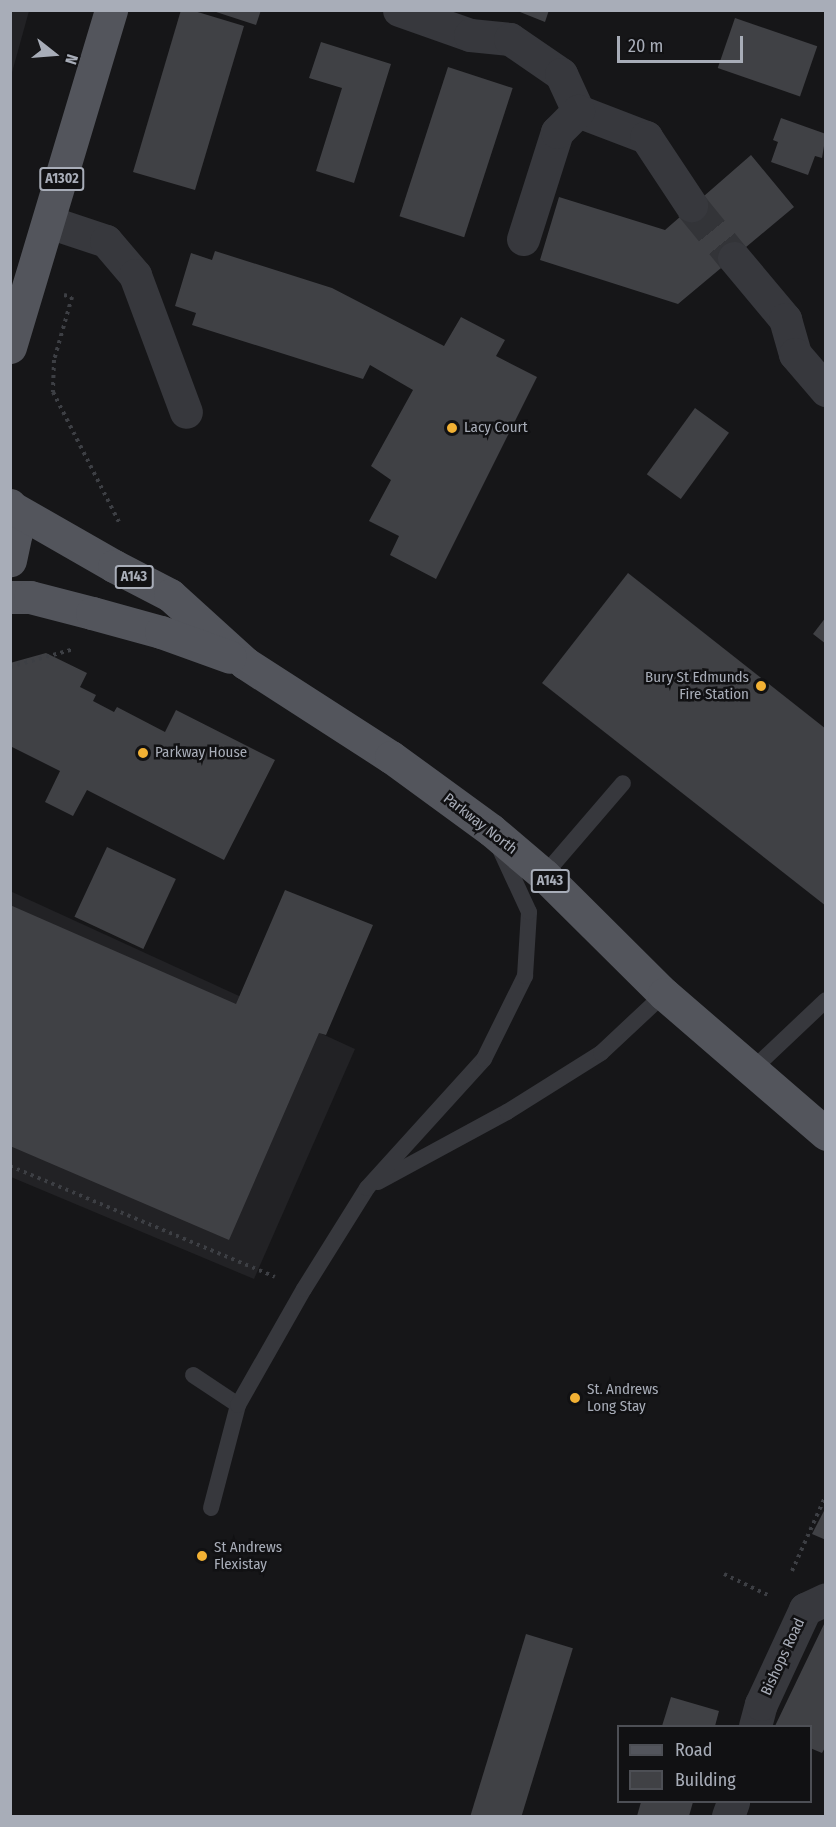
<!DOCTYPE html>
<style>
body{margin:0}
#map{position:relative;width:836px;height:1827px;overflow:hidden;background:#161618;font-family:"Fira Sans Condensed",sans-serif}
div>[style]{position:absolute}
.built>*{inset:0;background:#222225}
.building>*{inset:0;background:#404145;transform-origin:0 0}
.minor-tunnel>*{height:33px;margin-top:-16.5px;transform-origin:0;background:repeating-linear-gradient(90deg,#333438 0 33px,transparent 0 49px)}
.path>*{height:4px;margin-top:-2px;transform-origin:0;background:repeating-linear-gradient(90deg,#3d3f44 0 3px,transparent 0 7.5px)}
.service>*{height:16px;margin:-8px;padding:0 8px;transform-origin:8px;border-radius:8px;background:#37383d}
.minor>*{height:33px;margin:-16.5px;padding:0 16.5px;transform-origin:16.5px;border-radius:16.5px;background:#37383d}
.primary>*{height:33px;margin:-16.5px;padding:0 16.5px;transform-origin:16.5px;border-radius:16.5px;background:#53555c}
.dots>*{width:16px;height:16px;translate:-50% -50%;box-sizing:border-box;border:3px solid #111113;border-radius:50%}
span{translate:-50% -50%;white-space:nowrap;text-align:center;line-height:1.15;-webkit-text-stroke:5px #111113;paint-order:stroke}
.shield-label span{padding:2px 4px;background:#111113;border:2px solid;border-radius:4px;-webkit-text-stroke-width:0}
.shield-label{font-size:14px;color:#a8adb8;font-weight:700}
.poi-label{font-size:15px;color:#a8adb8}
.left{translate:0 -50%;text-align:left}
.right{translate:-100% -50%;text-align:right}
.street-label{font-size:15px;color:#a8adb8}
.frame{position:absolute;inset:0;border:12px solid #a8adb8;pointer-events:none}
.legend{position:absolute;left:617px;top:1725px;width:195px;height:78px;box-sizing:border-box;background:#111113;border:2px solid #4d4f55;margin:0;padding:8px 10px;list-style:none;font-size:18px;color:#a8adb8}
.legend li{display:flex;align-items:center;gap:12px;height:30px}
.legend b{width:30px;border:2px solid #4d4f55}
.north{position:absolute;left:24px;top:24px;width:60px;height:60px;-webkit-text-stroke:4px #111113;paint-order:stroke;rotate:107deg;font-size:16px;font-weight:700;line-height:24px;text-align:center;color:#a8adb8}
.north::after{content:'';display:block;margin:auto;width:21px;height:27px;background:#a8adb8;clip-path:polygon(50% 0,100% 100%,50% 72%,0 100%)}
.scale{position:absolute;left:617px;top:36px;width:126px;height:27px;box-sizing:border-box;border:3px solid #a8adb8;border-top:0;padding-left:8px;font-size:18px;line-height:21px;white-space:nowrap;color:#a8adb8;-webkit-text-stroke:4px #111113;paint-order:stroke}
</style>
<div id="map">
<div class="built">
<i style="clip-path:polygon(11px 10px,29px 11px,11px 76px,10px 11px)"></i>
<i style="clip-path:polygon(10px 891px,355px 1049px,254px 1279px,11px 1177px)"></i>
</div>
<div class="building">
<i style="clip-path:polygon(181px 10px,191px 10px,244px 26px,195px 190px,133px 172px)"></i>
<i style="clip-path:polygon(210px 10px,261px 10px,256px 25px)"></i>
<i style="clip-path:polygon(515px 10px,549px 10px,545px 22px)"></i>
<i style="left:735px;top:18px;width:87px;height:53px;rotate:19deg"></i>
<i style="clip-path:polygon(321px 42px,391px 64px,354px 183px,316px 171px,342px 88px,309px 78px)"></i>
<i style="left:448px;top:67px;width:68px;height:157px;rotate:18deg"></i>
<i style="clip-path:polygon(781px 118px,826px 134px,822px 158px,815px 156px,808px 175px,771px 162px,778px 142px,773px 140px)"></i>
<i style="clip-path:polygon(751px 155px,794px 207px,678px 304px,540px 260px,559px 197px,665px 230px)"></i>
<i style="clip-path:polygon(215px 251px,332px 288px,444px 346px,461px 317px,505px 340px,496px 356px,537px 377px,436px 579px,390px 555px,399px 536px,369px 521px,391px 480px,371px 466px,413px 390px,370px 365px,363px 379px,192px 325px,196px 313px,175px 306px,191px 253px,212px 260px)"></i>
<i style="left:695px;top:408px;width:42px;height:82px;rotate:36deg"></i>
<i style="clip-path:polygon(628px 573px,826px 729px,826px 906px,542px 683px)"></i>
<i style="clip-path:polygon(826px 617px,826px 644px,813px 634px)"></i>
<i style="clip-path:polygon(46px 653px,87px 673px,80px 687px,96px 695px,93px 701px,114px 712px,117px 707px,165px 732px,176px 710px,275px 760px,224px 860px,87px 790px,73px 816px,45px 802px,60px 771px,10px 746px,10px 663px)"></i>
<i style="left:107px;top:847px;width:76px;height:77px;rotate:25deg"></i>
<i style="clip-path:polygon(285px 890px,373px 925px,326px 1035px,319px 1033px,229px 1240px,10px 1146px,10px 905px,236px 1004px)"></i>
<i style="clip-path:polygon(826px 1507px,826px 1540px,812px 1534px)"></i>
<i style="clip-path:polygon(826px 1620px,826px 1746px,822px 1753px,810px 1748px,810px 1726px,775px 1726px)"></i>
<i style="left:526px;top:1634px;width:49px;height:190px;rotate:17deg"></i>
<i style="clip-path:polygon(671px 1697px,719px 1711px,715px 1726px,662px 1726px)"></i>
<i style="clip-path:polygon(641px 1802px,693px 1802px,689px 1816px,637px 1816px)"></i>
</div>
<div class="minor-tunnel">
<i style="left:691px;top:205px;width:68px;rotate:50.9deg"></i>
</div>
<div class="path">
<i style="left:64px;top:295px;width:8px;rotate:14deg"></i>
<i style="left:72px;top:297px;width:66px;rotate:105.9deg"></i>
<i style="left:54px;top:360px;width:32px;rotate:92deg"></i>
<i style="left:53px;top:392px;width:148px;rotate:63.1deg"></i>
<i style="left:10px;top:667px;width:66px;rotate:-15.7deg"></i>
<i style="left:10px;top:1166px;width:287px;rotate:22.7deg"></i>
<i style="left:792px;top:1571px;width:83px;rotate:-65.9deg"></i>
<i style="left:724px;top:1574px;width:51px;rotate:25.6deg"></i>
</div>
<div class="service">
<i style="left:544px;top:875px;width:121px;rotate:-49.3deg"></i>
<i style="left:753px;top:1069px;width:100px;rotate:-43.4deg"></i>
<i style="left:378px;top:1182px;width:147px;rotate:-28.5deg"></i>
<i style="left:507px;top:1112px;width:111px;rotate:-32.1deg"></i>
<i style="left:601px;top:1053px;width:86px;rotate:-43.1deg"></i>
<i style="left:193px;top:1375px;width:54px;rotate:33.7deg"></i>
<i style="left:211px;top:1508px;width:106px;rotate:-75.3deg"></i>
<i style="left:238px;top:1405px;width:133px;rotate:-60.4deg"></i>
<i style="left:304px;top:1289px;width:119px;rotate:-58deg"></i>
<i style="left:367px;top:1188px;width:174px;rotate:-47.8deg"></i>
<i style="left:484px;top:1059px;width:93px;rotate:-63.7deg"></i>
<i style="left:525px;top:976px;width:64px;rotate:-86.4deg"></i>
<i style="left:529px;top:912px;width:72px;rotate:-114.8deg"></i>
</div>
<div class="minor">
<i style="left:399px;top:10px;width:75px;rotate:19.4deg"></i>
<i style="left:470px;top:35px;width:40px;rotate:5.7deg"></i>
<i style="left:510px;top:39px;width:62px;rotate:34.5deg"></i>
<i style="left:561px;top:74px;width:41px;rotate:65.3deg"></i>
<i style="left:578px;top:111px;width:73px;rotate:20.9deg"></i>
<i style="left:646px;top:137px;width:82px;rotate:56.5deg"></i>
<i style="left:49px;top:222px;width:60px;rotate:18.4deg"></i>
<i style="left:106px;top:241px;width:45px;rotate:49.5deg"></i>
<i style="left:135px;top:275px;width:146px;rotate:69.6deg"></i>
<i style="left:523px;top:239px;width:112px;rotate:-72.4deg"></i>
<i style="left:557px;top:132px;width:30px;rotate:-45deg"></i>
<i style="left:734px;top:258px;width:80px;rotate:50.1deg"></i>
<i style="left:785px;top:319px;width:36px;rotate:74deg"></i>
<i style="left:795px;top:354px;width:48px;rotate:49.3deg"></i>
<i style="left:755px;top:1726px;width:23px;rotate:-75deg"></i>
<i style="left:761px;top:1704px;width:105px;rotate:-65.1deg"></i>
<i style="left:805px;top:1609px;width:23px;rotate:-25deg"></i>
<i style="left:728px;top:1816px;width:15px;rotate:-70deg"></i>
</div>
<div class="primary">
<i style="left:10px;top:347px;width:352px;rotate:-73.3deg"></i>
<i style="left:10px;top:505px;width:28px;rotate:77deg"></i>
<i style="left:16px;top:532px;width:29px;rotate:102deg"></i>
<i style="left:11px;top:507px;width:119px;rotate:29.8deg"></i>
<i style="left:114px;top:566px;width:63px;rotate:27.4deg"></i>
<i style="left:170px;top:595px;width:101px;rotate:42.2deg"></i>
<i style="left:245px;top:663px;width:174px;rotate:32.8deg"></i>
<i style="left:391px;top:757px;width:124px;rotate:36.1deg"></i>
<i style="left:491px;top:830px;width:70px;rotate:40.3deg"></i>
<i style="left:544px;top:875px;width:169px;rotate:44.8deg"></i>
<i style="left:664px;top:994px;width:214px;rotate:40.8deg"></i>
<i style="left:10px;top:597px;width:20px"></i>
<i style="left:30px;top:597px;width:64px;rotate:14.5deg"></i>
<i style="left:92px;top:613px;width:72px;rotate:15.4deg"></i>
<i style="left:161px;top:632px;width:73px;rotate:19.9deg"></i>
</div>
<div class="dots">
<i style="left:452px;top:428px;background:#f2b134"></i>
<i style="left:761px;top:686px;background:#f2b134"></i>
<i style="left:143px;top:753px;background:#f2b134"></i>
<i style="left:575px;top:1398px;background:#f2b134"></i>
<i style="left:202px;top:1556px;background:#f2b134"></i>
</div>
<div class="shield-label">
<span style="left:62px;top:179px">A1302</span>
<span style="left:134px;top:577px">A143</span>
<span style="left:550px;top:881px">A143</span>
</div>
<div class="poi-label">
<span class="left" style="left:464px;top:428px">Lacy Court</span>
<span class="right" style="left:749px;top:686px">Bury St Edmunds<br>Fire Station</span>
<span class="left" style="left:155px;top:753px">Parkway House</span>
<span class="left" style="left:587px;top:1398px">St. Andrews<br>Long Stay</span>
<span class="left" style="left:214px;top:1556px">St Andrews<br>Flexistay</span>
</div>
<div class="street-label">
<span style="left:480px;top:824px;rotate:38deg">Parkway North</span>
<span style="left:783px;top:1657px;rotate:-65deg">Bishops Road</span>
</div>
<div class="frame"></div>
<ul class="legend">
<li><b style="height:8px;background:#53555c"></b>Road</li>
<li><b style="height:16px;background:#404145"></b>Building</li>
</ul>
<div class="north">N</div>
<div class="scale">20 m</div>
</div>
